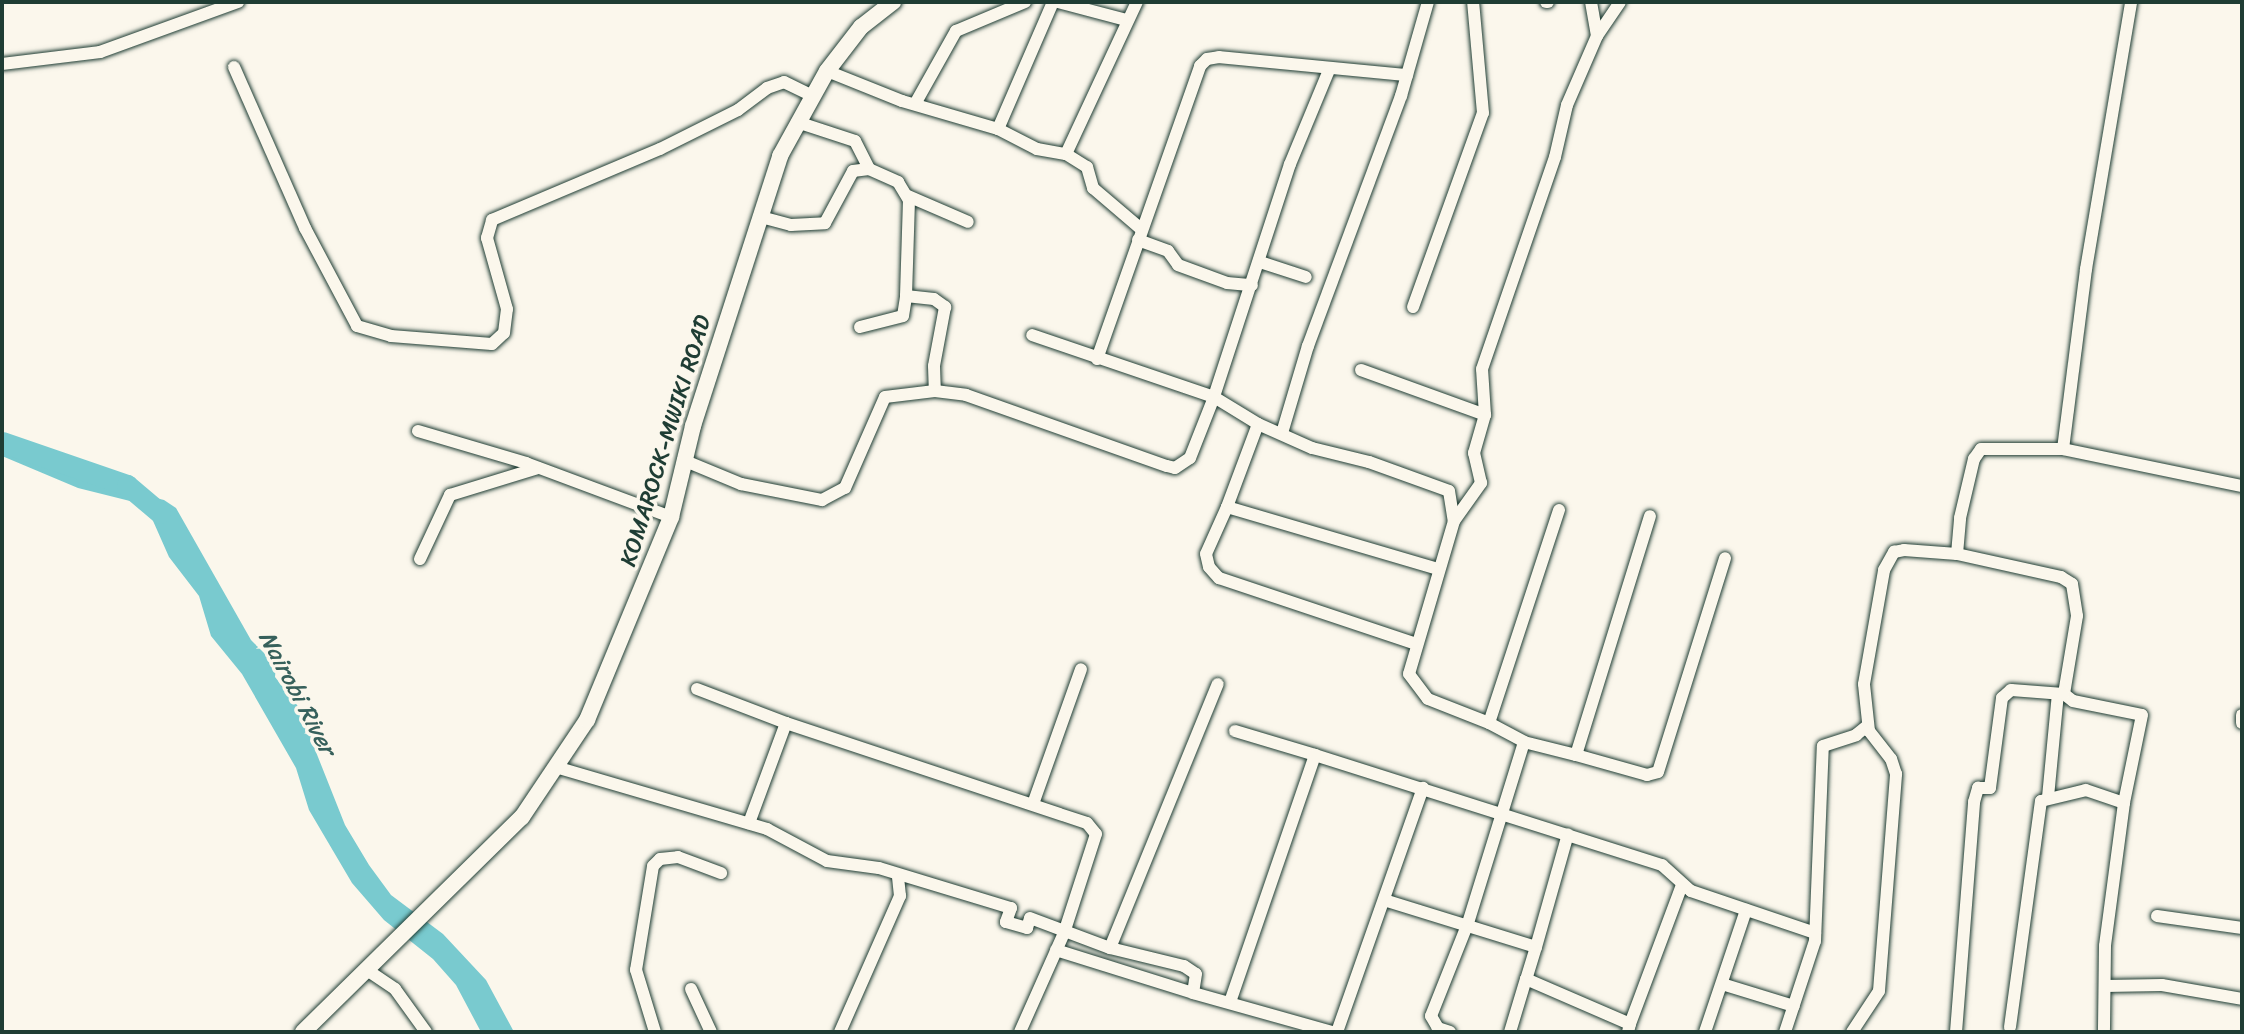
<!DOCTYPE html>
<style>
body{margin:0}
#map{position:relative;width:2244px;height:1034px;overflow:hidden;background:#fbf7ec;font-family:Sriracha,sans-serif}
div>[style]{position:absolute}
.water>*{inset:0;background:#79cacf}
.river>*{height:21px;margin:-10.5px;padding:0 10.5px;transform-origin:10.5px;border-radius:10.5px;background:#79cacf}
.roads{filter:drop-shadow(0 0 2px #1f3d34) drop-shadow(0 0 2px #1f3d34)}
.minor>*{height:12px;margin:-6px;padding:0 6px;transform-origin:6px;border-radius:6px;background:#fbf7ec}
.major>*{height:16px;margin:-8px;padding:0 8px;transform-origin:8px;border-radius:8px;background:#fbf7ec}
span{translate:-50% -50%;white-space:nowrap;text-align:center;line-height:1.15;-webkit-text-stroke:7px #fbf7ec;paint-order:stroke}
.street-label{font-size:23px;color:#1f3d34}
.water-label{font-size:24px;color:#36605b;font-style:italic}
.frame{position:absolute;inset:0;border:4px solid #1f3d34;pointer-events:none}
</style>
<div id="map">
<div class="water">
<i style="clip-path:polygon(2px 432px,99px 484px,164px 500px,176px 508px,251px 640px,276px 665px,275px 677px,315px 728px,316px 752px,345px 825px,369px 865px,391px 895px,443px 934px,486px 980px,514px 1032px,481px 1032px,456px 985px,433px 959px,384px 920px,352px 883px,309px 810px,296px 768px,242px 674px,211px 636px,199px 596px,169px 557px,146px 505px,78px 488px,2px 456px)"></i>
</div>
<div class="river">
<i style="left:2px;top:442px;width:132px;rotate:19deg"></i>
<i style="left:127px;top:485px;width:43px;rotate:40.3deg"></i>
</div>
<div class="roads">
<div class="minor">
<i style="left:1058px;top:2px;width:70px;rotate:14.8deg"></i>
<i style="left:1546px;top:2px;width:2px"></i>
<i style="left:1597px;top:36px;width:41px;rotate:-55.9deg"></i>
<i style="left:2px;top:64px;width:99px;rotate:-7deg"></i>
<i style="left:100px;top:52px;width:147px;rotate:-19.9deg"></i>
<i style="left:234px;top:67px;width:176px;rotate:66.2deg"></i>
<i style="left:305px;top:228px;width:111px;rotate:62deg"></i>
<i style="left:357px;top:326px;width:35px;rotate:16deg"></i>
<i style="left:391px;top:336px;width:101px;rotate:4.5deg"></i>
<i style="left:492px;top:344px;width:16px;rotate:-43deg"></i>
<i style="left:504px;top:333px;width:24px;rotate:-83deg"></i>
<i style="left:507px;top:309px;width:74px;rotate:-105.7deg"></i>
<i style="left:487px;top:238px;width:19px;rotate:-74deg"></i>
<i style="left:492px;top:220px;width:182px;rotate:-22.9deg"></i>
<i style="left:660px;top:149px;width:87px;rotate:-26.6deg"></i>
<i style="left:738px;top:110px;width:36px;rotate:-37deg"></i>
<i style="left:767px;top:88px;width:18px;rotate:-19deg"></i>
<i style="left:784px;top:82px;width:30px;rotate:26deg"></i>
<i style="left:1329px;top:70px;width:102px;rotate:112.5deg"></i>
<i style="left:1290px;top:164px;width:245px;rotate:108.1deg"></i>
<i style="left:1214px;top:397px;width:52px;rotate:31.5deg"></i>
<i style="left:1258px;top:424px;width:59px;rotate:24deg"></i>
<i style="left:1312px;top:448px;width:59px;rotate:13.8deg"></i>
<i style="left:1369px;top:462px;width:85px;rotate:19.9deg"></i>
<i style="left:1449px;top:491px;width:30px;rotate:81deg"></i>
<i style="left:1454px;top:521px;width:159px;rotate:106.4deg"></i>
<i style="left:1409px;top:674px;width:31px;rotate:53deg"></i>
<i style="left:1428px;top:699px;width:66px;rotate:21.5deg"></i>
<i style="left:827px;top:71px;width:81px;rotate:21.8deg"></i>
<i style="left:902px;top:101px;width:100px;rotate:16.3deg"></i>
<i style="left:998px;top:129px;width:44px;rotate:27.1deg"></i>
<i style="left:1037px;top:149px;width:29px;rotate:10deg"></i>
<i style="left:1066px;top:154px;width:25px;rotate:32deg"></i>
<i style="left:1087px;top:167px;width:22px;rotate:74deg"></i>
<i style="left:1093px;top:188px;width:63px;rotate:40.5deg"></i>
<i style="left:915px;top:104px;width:84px;rotate:-60.7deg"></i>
<i style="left:956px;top:31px;width:75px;rotate:-22.8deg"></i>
<i style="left:797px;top:122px;width:61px;rotate:18.1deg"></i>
<i style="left:855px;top:141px;width:31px;rotate:63deg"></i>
<i style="left:998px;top:129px;width:138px;rotate:-66.6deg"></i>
<i style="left:1066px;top:154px;width:168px;rotate:-65deg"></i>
<i style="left:908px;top:196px;width:65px;rotate:23.4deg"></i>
<i style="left:761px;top:217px;width:31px;rotate:15deg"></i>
<i style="left:791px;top:225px;width:34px;rotate:-3deg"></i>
<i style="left:825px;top:223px;width:59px;rotate:-61.7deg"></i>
<i style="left:853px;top:171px;width:16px;rotate:-7deg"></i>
<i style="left:869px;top:169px;width:32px;rotate:24deg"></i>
<i style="left:898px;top:182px;width:21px;rotate:59deg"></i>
<i style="left:909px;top:200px;width:96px;rotate:91.8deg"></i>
<i style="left:906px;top:296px;width:28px;rotate:6deg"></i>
<i style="left:934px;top:299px;width:14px;rotate:36deg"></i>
<i style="left:945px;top:307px;width:60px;rotate:100.6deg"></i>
<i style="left:934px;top:366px;width:25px;rotate:88deg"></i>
<i style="left:1138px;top:240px;width:32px;rotate:20deg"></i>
<i style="left:1168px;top:251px;width:17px;rotate:54deg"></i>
<i style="left:1178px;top:265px;width:52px;rotate:20.2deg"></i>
<i style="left:1227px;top:283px;width:25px;rotate:5deg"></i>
<i style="left:1260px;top:262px;width:48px;rotate:18.1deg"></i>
<i style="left:1413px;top:307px;width:206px;rotate:-70.2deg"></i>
<i style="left:1483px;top:113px;width:111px;rotate:-95.1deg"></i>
<i style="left:860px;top:327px;width:44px;rotate:-14.3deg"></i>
<i style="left:903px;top:316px;width:20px;rotate:-81deg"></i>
<i style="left:1097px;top:359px;width:311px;rotate:-70.6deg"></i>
<i style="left:1200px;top:66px;width:10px;rotate:-45deg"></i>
<i style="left:1207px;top:59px;width:12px;rotate:-9deg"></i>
<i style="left:1219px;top:57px;width:189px;rotate:5.5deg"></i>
<i style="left:1361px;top:370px;width:132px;rotate:19.9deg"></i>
<i style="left:1258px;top:424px;width:89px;rotate:110.5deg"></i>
<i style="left:1227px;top:507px;width:219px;rotate:16.4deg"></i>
<i style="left:418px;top:431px;width:113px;rotate:16.5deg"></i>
<i style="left:526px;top:463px;width:155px;rotate:20.4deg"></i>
<i style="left:1282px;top:433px;width:91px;rotate:-73.4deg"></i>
<i style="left:1308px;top:346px;width:267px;rotate:-69.6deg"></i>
<i style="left:1401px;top:96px;width:98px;rotate:-74deg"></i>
<i style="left:2063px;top:449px;width:183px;rotate:11.7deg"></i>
<i style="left:683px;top:460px;width:63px;rotate:22.5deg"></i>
<i style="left:741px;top:484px;width:83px;rotate:11.2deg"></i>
<i style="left:822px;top:500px;width:26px;rotate:-28deg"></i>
<i style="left:845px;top:488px;width:99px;rotate:-66.3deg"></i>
<i style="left:885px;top:397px;width:50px;rotate:-6.8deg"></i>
<i style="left:935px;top:391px;width:31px;rotate:7deg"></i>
<i style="left:966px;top:395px;width:213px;rotate:19.5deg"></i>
<i style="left:1167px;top:466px;width:8px;rotate:14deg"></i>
<i style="left:1175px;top:468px;width:18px;rotate:-34deg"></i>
<i style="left:1190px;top:458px;width:66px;rotate:-68.5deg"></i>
<i style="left:1214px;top:397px;width:192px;rotate:-161.2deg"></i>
<i style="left:1227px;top:507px;width:51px;rotate:114.1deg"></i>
<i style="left:1206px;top:554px;width:13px;rotate:77deg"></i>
<i style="left:1209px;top:567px;width:15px;rotate:48deg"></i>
<i style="left:1219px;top:578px;width:208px;rotate:18.5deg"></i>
<i style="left:1559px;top:510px;width:224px;rotate:108.2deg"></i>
<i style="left:1489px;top:723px;width:40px;rotate:28deg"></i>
<i style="left:1524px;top:742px;width:54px;rotate:14deg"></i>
<i style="left:1576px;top:755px;width:250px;rotate:-72.8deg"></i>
<i style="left:1454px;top:521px;width:47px;rotate:-54.6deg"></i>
<i style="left:1481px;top:483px;width:31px;rotate:-103deg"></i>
<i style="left:1474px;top:453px;width:40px;rotate:-74deg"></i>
<i style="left:1485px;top:415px;width:46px;rotate:-93.7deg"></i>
<i style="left:1482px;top:369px;width:224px;rotate:-71deg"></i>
<i style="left:1555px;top:157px;width:53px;rotate:-77deg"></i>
<i style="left:1567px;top:105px;width:75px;rotate:-66.5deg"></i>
<i style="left:1597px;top:36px;width:35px;rotate:-100deg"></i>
<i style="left:1957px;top:554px;width:36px;rotate:-85deg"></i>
<i style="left:1960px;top:518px;width:61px;rotate:-76.7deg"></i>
<i style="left:1974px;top:459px;width:12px;rotate:-55deg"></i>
<i style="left:1981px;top:449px;width:82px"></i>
<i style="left:2063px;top:449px;width:181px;rotate:-82.7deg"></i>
<i style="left:2086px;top:269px;width:271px;rotate:-80.4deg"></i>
<i style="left:420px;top:559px;width:71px;rotate:-64.9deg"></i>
<i style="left:450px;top:495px;width:92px;rotate:-17.1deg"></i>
<i style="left:697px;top:689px;width:95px;rotate:20.9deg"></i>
<i style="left:786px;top:723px;width:107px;rotate:110.3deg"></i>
<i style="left:2242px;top:715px;width:8px;rotate:90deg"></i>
<i style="left:786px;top:723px;width:317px;rotate:18.4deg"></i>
<i style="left:1087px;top:823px;width:14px;rotate:51deg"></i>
<i style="left:1096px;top:834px;width:104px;rotate:107.9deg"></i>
<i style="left:1064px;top:933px;width:108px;rotate:114deg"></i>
<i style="left:1235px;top:731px;width:84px;rotate:16.7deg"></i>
<i style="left:1576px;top:755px;width:74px;rotate:15.7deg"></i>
<i style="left:1647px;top:775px;width:11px;rotate:-15deg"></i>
<i style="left:1658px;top:772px;width:224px;rotate:-72.6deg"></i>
<i style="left:559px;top:768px;width:217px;rotate:16.3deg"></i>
<i style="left:767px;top:829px;width:68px;rotate:28.1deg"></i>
<i style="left:827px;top:861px;width:52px;rotate:7.7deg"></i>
<i style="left:879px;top:868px;width:138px;rotate:16.9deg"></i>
<i style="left:1011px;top:908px;width:15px;rotate:110deg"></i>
<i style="left:1006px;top:922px;width:22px;rotate:16deg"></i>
<i style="left:1027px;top:928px;width:10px;rotate:-73deg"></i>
<i style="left:1030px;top:918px;width:85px;rotate:20.6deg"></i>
<i style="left:1110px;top:948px;width:76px;rotate:13.7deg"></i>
<i style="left:1184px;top:966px;width:14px;rotate:34deg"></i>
<i style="left:1196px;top:974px;width:19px;rotate:99deg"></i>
<i style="left:1193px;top:993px;width:144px;rotate:15.7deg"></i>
<i style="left:2048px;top:797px;width:103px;rotate:-84.5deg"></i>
<i style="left:1033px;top:804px;width:143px;rotate:-70.4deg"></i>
<i style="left:1384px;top:900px;width:159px;rotate:17.2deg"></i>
<i style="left:1536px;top:947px;width:34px;rotate:107deg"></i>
<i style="left:1526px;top:979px;width:113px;rotate:23.4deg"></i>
<i style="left:1630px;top:1024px;width:8px;rotate:104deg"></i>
<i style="left:2157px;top:916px;width:86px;rotate:8deg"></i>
<i style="left:1536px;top:947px;width:117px;rotate:-74.2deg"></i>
<i style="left:1110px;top:948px;width:285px;rotate:-67.8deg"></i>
<i style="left:1056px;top:950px;width:144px;rotate:17.4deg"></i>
<i style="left:367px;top:970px;width:34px;rotate:34deg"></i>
<i style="left:395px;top:989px;width:53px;rotate:54.2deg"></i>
<i style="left:1722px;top:984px;width:75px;rotate:17deg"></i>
<i style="left:2105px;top:986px;width:57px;rotate:-1deg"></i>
<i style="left:2162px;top:985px;width:81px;rotate:9.9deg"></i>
<i style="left:691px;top:989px;width:47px;rotate:65.1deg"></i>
<i style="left:1230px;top:1002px;width:261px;rotate:-71deg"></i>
<i style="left:1315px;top:755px;width:364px;rotate:17.6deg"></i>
<i style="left:1662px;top:865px;width:39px;rotate:42deg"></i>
<i style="left:1691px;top:891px;width:131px;rotate:18.7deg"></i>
<i style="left:1630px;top:1024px;width:148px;rotate:-69.5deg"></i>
<i style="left:2010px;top:1027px;width:228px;rotate:-82.2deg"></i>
<i style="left:2041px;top:801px;width:46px;rotate:-13.7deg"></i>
<i style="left:2086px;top:790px;width:40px;rotate:18.9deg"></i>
<i style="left:655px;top:1032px;width:65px;rotate:-107deg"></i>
<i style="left:636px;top:970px;width:105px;rotate:-80.7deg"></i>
<i style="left:653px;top:866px;width:10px;rotate:-45deg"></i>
<i style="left:660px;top:859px;width:18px;rotate:-6deg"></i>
<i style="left:678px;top:857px;width:46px;rotate:20.4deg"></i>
<i style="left:840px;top:1032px;width:149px;rotate:-66.2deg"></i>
<i style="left:900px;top:896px;width:19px;rotate:-96deg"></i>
<i style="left:1337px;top:1032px;width:259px;rotate:-70.6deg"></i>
<i style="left:1450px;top:1032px;width:13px;rotate:-162deg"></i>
<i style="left:1438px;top:1028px;width:14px;rotate:-120deg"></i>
<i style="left:1431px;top:1016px;width:100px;rotate:-68.3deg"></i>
<i style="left:1468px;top:923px;width:189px;rotate:-72.8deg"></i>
<i style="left:1510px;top:1032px;width:55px;rotate:-73.2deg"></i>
<i style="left:1705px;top:1032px;width:129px;rotate:-71.4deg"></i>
<i style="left:1785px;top:1032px;width:96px;rotate:-71.8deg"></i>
<i style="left:1815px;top:941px;width:195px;rotate:-87.7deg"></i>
<i style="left:1823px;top:746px;width:35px;rotate:-18deg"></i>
<i style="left:1856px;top:735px;width:14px;rotate:-39deg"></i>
<i style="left:1852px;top:1032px;width:49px;rotate:-56.6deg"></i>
<i style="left:1879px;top:991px;width:218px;rotate:-85.5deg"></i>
<i style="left:1896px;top:774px;width:16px;rotate:-108deg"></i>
<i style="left:1891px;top:759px;width:36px;rotate:-128deg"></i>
<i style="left:1869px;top:731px;width:47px;rotate:-96.1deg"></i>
<i style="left:1864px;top:684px;width:116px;rotate:-80deg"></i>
<i style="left:1884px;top:570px;width:21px;rotate:-61deg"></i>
<i style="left:1894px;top:552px;width:10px;rotate:-11deg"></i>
<i style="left:1904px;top:550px;width:53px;rotate:4.3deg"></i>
<i style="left:1957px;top:554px;width:107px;rotate:12.5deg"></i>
<i style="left:2061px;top:577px;width:13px;rotate:32deg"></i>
<i style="left:2072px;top:584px;width:32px;rotate:81deg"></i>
<i style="left:2077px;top:616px;width:79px;rotate:99.5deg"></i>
<i style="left:2064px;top:694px;width:11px;rotate:38deg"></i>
<i style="left:2073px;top:701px;width:70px;rotate:11.5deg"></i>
<i style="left:2142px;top:715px;width:90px;rotate:101.6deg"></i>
<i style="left:2124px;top:803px;width:144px;rotate:97.6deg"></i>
<i style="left:2105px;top:946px;width:86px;rotate:90.7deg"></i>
<i style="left:1956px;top:1032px;width:231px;rotate:-85.5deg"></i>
<i style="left:1974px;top:802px;width:15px;rotate:-74deg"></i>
<i style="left:1978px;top:788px;width:12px"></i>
<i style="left:1990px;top:788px;width:91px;rotate:-82.4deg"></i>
<i style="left:2002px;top:698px;width:12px;rotate:-42deg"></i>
<i style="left:2011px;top:690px;width:53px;rotate:4.3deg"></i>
</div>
<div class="major">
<i style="left:303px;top:1032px;width:307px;rotate:-44.5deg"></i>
<i style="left:522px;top:817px;width:117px;rotate:-56.2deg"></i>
<i style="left:587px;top:720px;width:220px;rotate:-67.5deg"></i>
<i style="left:671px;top:517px;width:94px;rotate:-76.4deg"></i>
<i style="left:693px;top:426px;width:284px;rotate:-72.1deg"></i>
<i style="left:780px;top:156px;width:97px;rotate:-61.1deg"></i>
<i style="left:827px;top:71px;width:56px;rotate:-52.3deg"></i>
<i style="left:861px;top:27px;width:41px;rotate:-38deg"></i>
</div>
</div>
<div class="street-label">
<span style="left:666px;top:441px;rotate:-73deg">KOMAROCK-MWIKI ROAD</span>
</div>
<div class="water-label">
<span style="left:297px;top:693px;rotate:62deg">Nairobi River</span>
</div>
<div class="frame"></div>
</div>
